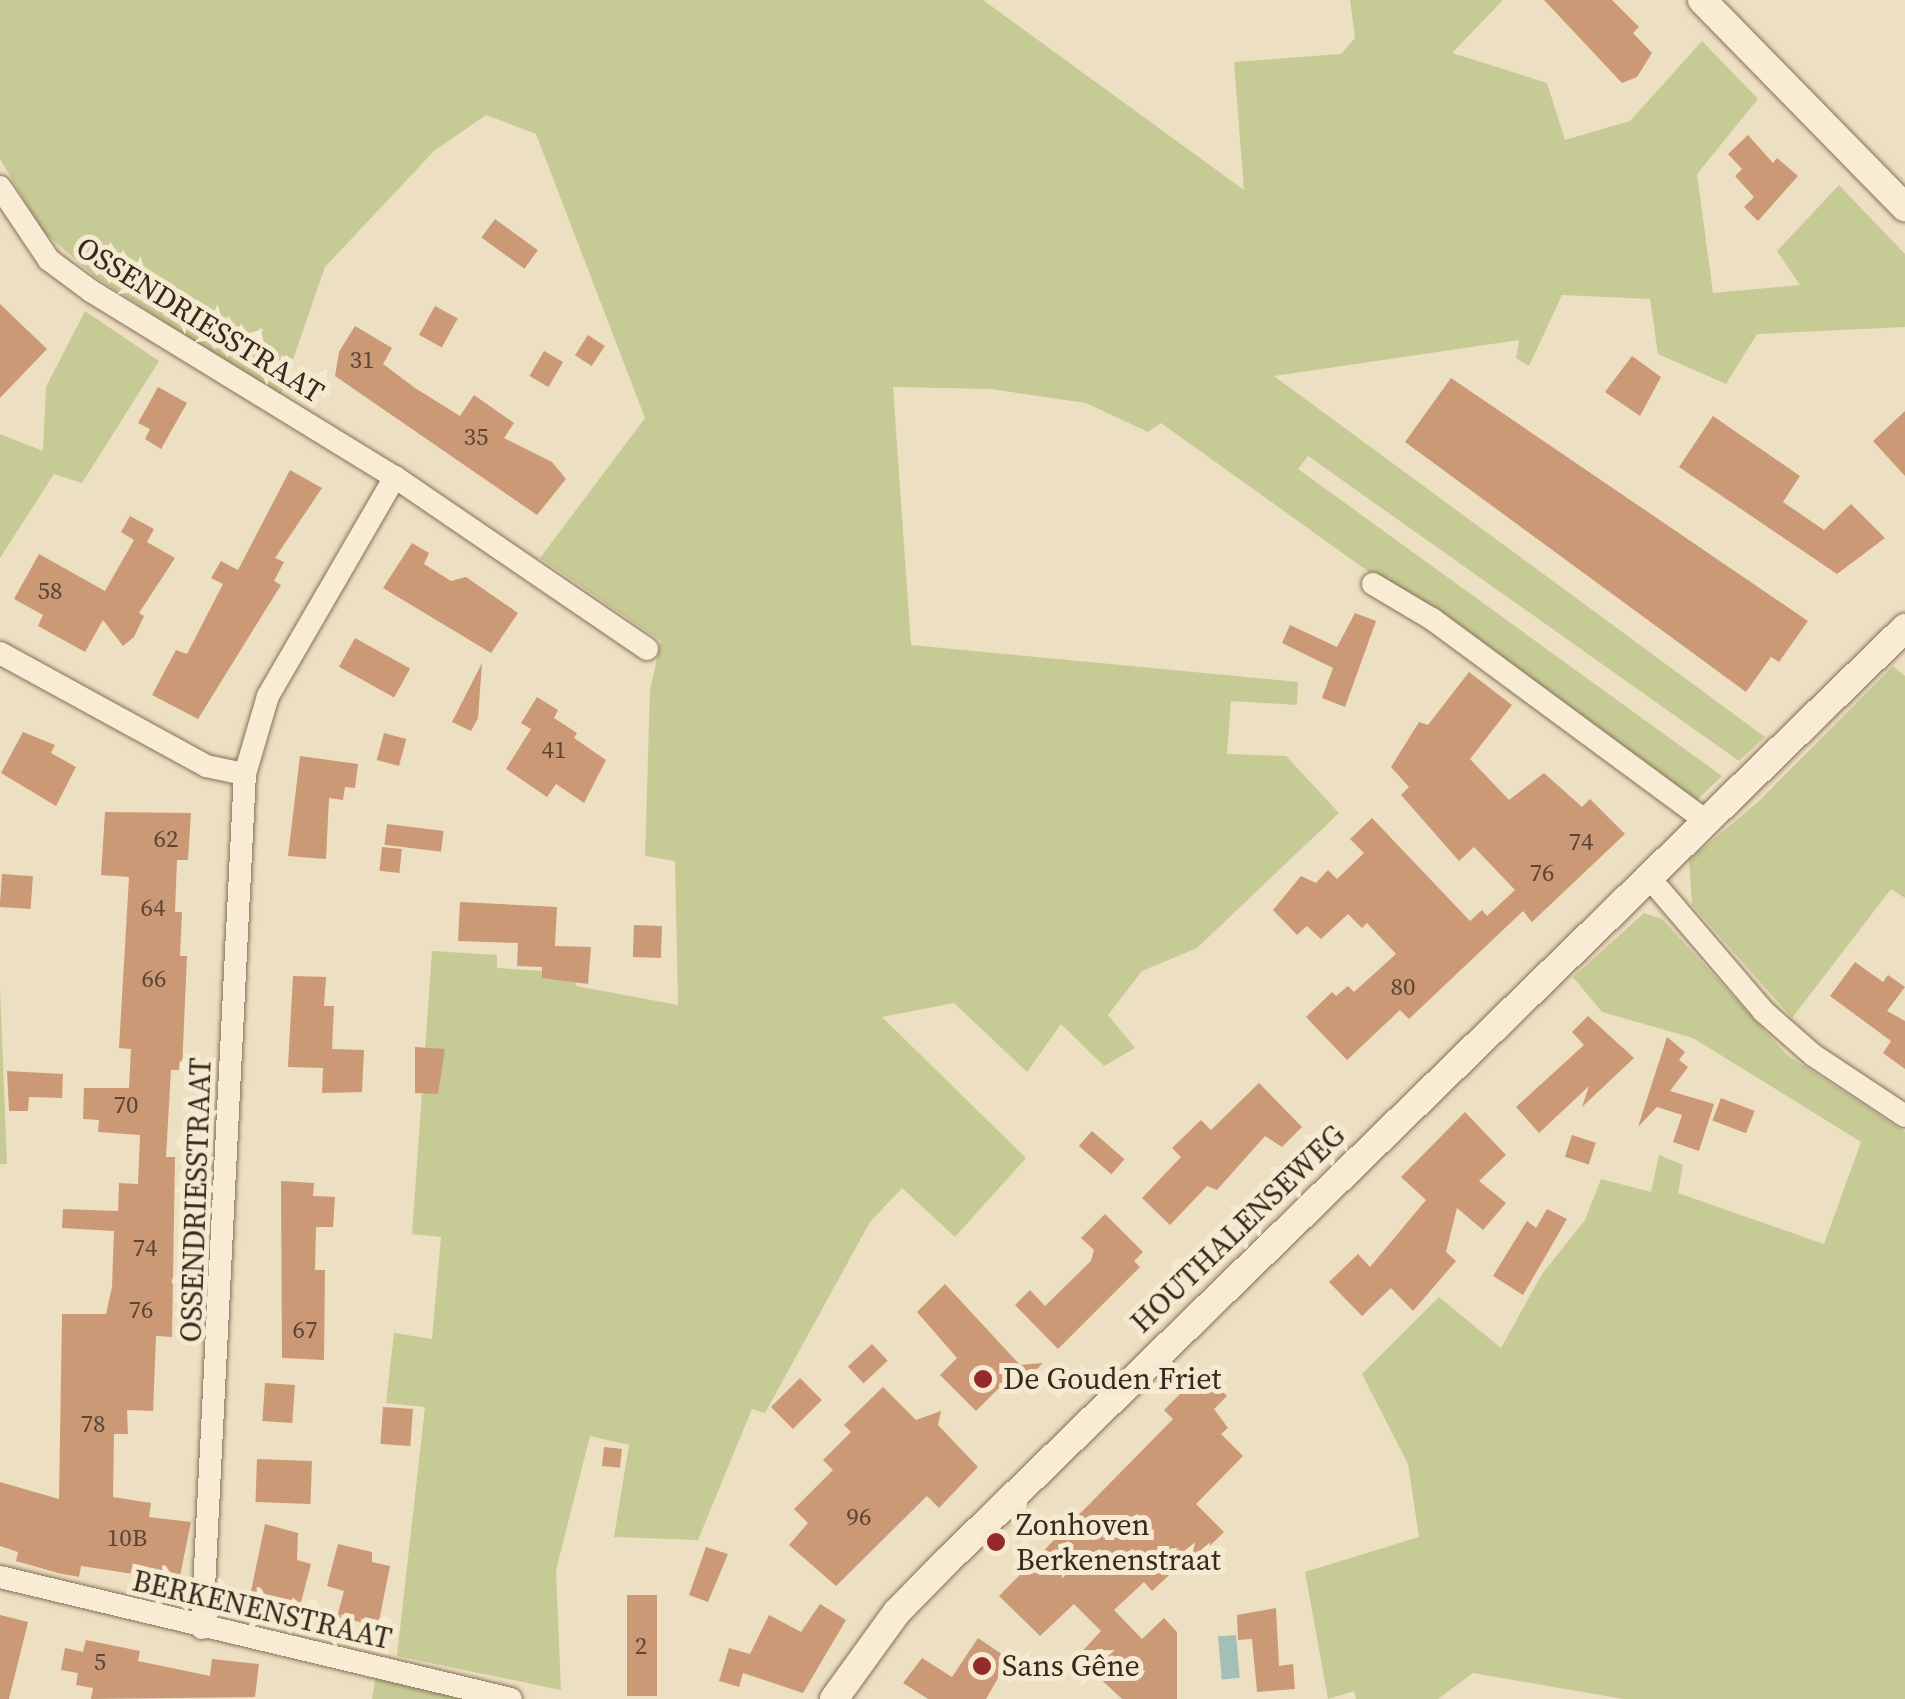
<!DOCTYPE html>
<meta charset="utf-8">
<style>
body{margin:0}
#map{position:relative;width:1905px;height:1699px;overflow:hidden;background:#eddfc1;font-family:"Source Serif 4",serif}
div>[style]{position:absolute}
.green>*{inset:0;background:#c6cb95}
.water>*{inset:0;background:#a3c0b7;transform-origin:0 0}
.building>*{inset:0;background:#c97;transform-origin:0 0}
.roads{filter:drop-shadow(0 0 2px #877059) drop-shadow(0 0 2px #877059)}
.minor>*{height:22px;margin:-11px;padding:0 11px;transform-origin:11px;border-radius:11px;background:#f8edd4}
.tertiary>*{height:28px;margin:-14px;padding:0 14px;transform-origin:14px;border-radius:14px;background:#f8edd4}
.dots>*{width:28px;height:28px;translate:-50% -50%;box-sizing:border-box;border:5px solid #f5ead0;border-radius:50%}
span{translate:-50% -50%;white-space:nowrap;text-align:center;line-height:1.15;-webkit-text-stroke:10px #f5ead0;paint-order:stroke}
.number-label{font-size:25px;color:#5c4534}
.number-label span{-webkit-text-stroke-width:0}
.street-label{font-size:30px;color:#36291d}
.poi-label{font-size:30px;color:#36291d}
.left{translate:0 -50%;text-align:left}
</style>
<div id="map">
<div class="green">
<i style="clip-path:polygon(0 0,983px 0,1244px 190px,1234px 62px,1341px 54px,1355px 38px,1350px 0,1503px 0,1452px 53px,1547px 83px,1565px 140px,1630px 121px,1702px 41px,1758px 99px,1697px 174px,1713px 293px,1800px 285px,1777px 251px,1839px 185px,1905px 254px,1905px 327px,1757px 334px,1726px 384px,1658px 354px,1650px 299px,1562px 295px,1529px 366px,1516px 358px,1519px 340px,1274px 376px,1765px 737px,1739px 761px,1308px 456px,1298px 469px,1722px 776px,1693px 804px,1161px 423px,1148px 432px,1086px 403px,991px 389px,893px 387px,911px 645px,1298px 682px,1297px 705px,1231px 701px,1227px 754px,1286px 756px,1339px 813px,1197px 948px,1142px 971px,1108px 1015px,1135px 1048px,1104px 1066px,1061px 1024px,1027px 1072px,954px 1003px,882px 1017px,1026px 1158px,955px 1237px,902px 1188px,870px 1222px,765px 1413px,752px 1409px,698px 1540px,614px 1537px,629px 1445px,590px 1436px,556px 1570px,561px 1690px,397px 1656px,425px 1407px,386px 1403px,394px 1333px,432px 1339px,441px 1237px,412px 1234px,432px 951px,497px 955px,497px 968px,575px 973px,576px 986px,678px 1005px,675px 861px,645px 856px,650px 690px,661px 641px,540px 558px,645px 418px,536px 134px,486px 115px,434px 151px,325px 267px,280px 397px,94px 276px,43px 231px,0 159px)"></i>
<i style="clip-path:polygon(85px 311px,159px 361px,82px 483px,54px 474px,0 558px,0 434px,43px 451px,46px 387px)"></i>
<i style="clip-path:polygon(1893px 666px,1905px 676px,1905px 898px,1891px 889px,1792px 1018px,1692px 905px,1689px 860px,1759px 801px)"></i>
<i style="clip-path:polygon(1644px 913px,1662px 919px,1787px 1055px,1905px 1132px,1905px 1699px,1623px 1699px,1473px 1673px,1438px 1699px,1356px 1699px,1354px 1691px,1328px 1699px,1305px 1572px,1419px 1537px,1408px 1464px,1362px 1374px,1439px 1297px,1501px 1348px,1542px 1274px,1585px 1220px,1601px 1179px,1651px 1192px,1659px 1155px,1683px 1165px,1678px 1193px,1824px 1244px,1861px 1142px,1693px 1038px,1602px 1012px,1573px 977px)"></i>
<i style="clip-path:polygon(0 986px,7px 1164px,0 1164px)"></i>
<i style="clip-path:polygon(376px 1675px,474px 1699px,372px 1699px)"></i>
</div>
<div class="water">
<i style="left:1236px;top:1635px;width:43px;height:18px;rotate:85deg"></i>
</div>
<div class="building">
<i style="clip-path:polygon(1544px 0,1612px 0,1639px 27px,1633px 33px,1652px 53px,1637px 77px,1622px 83px)"></i>
<i style="clip-path:polygon(1748px 135px,1773px 163px,1777px 158px,1798px 176px,1758px 221px,1744px 207px,1754px 197px,1735px 176px,1742px 169px,1728px 154px)"></i>
<i style="left:495px;top:219px;width:53px;height:23px;rotate:36deg"></i>
<i style="clip-path:polygon(0 304px,47px 349px,0 398px)"></i>
<i style="left:435px;top:306px;width:26px;height:33px;rotate:29deg"></i>
<i style="clip-path:polygon(355px 326px,392px 348px,383px 364px,415px 388px,460px 416px,474px 395px,514px 423px,504px 438px,552px 462px,566px 479px,537px 515px,335px 376px,339px 352px)"></i>
<i style="left:588px;top:335px;width:20px;height:24px;rotate:33deg"></i>
<i style="left:544px;top:351px;width:22px;height:29px;rotate:30deg"></i>
<i style="clip-path:polygon(1632px 356px,1661px 377px,1640px 416px,1605px 392px)"></i>
<i style="clip-path:polygon(1451px 378px,1808px 621px,1779px 662px,1771px 657px,1746px 692px,1405px 442px)"></i>
<i style="clip-path:polygon(158px 387px,187px 403px,161px 449px,145px 439px,150px 429px,138px 423px)"></i>
<i style="clip-path:polygon(1905px 411px,1905px 476px,1873px 441px)"></i>
<i style="clip-path:polygon(1713px 416px,1800px 476px,1783px 502px,1824px 530px,1851px 504px,1885px 538px,1837px 574px,1679px 467px)"></i>
<i style="clip-path:polygon(290px 470px,322px 488px,275px 558px,284px 562px,274px 581px,281px 585px,198px 719px,152px 695px,176px 650px,187px 654px,223px 584px,211px 578px,221px 561px,238px 570px)"></i>
<i style="clip-path:polygon(130px 516px,154px 529px,147px 542px,175px 558px,139px 613px,144px 616px,134px 637px,123px 646px,103px 620px,85px 652px,38px 626px,43px 615px,14px 599px,39px 554px,105px 591px,134px 540px,121px 532px)"></i>
<i style="clip-path:polygon(412px 543px,429px 553px,424px 564px,451px 581px,466px 577px,518px 613px,491px 653px,383px 588px)"></i>
<i style="clip-path:polygon(1355px 613px,1376px 621px,1345px 707px,1322px 698px,1333px 668px,1282px 643px,1290px 625px,1337px 647px)"></i>
<i style="left:355px;top:638px;width:63px;height:33px;rotate:29deg"></i>
<i style="clip-path:polygon(482px 663px,478px 718px,471px 731px,452px 722px)"></i>
<i style="clip-path:polygon(1469px 672px,1512px 705px,1470px 759px,1509px 800px,1544px 773px,1582px 807px,1590px 799px,1625px 834px,1532px 922px,1523px 911px,1409px 1019px,1400px 1010px,1347px 1060px,1306px 1017px,1332px 992px,1336px 996px,1348px 986px,1354px 992px,1396px 954px,1367px 923px,1362px 928px,1348px 914px,1321px 939px,1307px 926px,1297px 935px,1273px 910px,1301px 876px,1316px 883px,1328px 870px,1337px 879px,1364px 853px,1350px 839px,1372px 818px,1470px 921px,1482px 910px,1487px 916px,1515px 890px,1474px 847px,1459px 861px,1401px 795px,1409px 787px,1391px 767px,1419px 722px,1428px 725px)"></i>
<i style="clip-path:polygon(537px 697px,558px 710px,554px 718px,577px 733px,574px 738px,606px 760px,584px 803px,556px 784px,547px 797px,506px 769px,531px 729px,521px 723px)"></i>
<i style="clip-path:polygon(23px 732px,55px 745px,51px 753px,76px 767px,56px 806px,1px 773px)"></i>
<i style="left:384px;top:733px;width:23px;height:28px;rotate:15deg"></i>
<i style="clip-path:polygon(300px 756px,358px 764px,355px 788px,345px 787px,343px 800px,329px 798px,326px 859px,288px 856px)"></i>
<i style="clip-path:polygon(105px 812px,191px 813px,188px 860px,177px 860px,175px 912px,182px 912px,180px 956px,187px 956px,182px 1070px,171px 1070px,166px 1157px,175px 1157px,172px 1337px,156px 1336px,153px 1411px,127px 1410px,128px 1434px,114px 1434px,113px 1497px,151px 1503px,149px 1517px,191px 1522px,179px 1581px,81px 1566px,79px 1577px,58px 1573px,16px 1561px,18px 1552px,0 1546px,0 1482px,59px 1499px,62px 1314px,106px 1314px,112px 1287px,114px 1231px,62px 1228px,63px 1209px,118px 1211px,119px 1183px,138px 1184px,140px 1135px,98px 1132px,99px 1120px,83px 1119px,84px 1088px,129px 1088px,131px 1049px,119px 1048px,129px 877px,101px 875px)"></i>
<i style="left:387px;top:824px;width:57px;height:21px;rotate:7deg"></i>
<i style="left:382px;top:847px;width:20px;height:24px;rotate:6deg"></i>
<i style="left:2px;top:874px;width:31px;height:33px;rotate:4deg"></i>
<i style="clip-path:polygon(460px 902px,557px 907px,555px 946px,591px 947px,588px 984px,542px 978px,542px 967px,517px 966px,518px 943px,458px 941px)"></i>
<i style="left:634px;top:925px;width:28px;height:32px;rotate:2deg"></i>
<i style="clip-path:polygon(1855px 962px,1883px 982px,1888px 975px,1905px 987px,1887px 1011px,1905px 1021px,1905px 1069px,1883px 1053px,1891px 1041px,1830px 996px)"></i>
<i style="clip-path:polygon(293px 976px,326px 977px,324px 1006px,334px 1006px,332px 1049px,364px 1050px,362px 1092px,322px 1093px,323px 1068px,288px 1067px)"></i>
<i style="clip-path:polygon(1588px 1016px,1634px 1058px,1582px 1107px,1589px 1086px,1539px 1133px,1516px 1107px,1584px 1045px,1572px 1032px)"></i>
<i style="clip-path:polygon(1667px 1037px,1685px 1052px,1679px 1060px,1688px 1067px,1670px 1091px,1714px 1104px,1699px 1151px,1673px 1142px,1682px 1115px,1657px 1107px,1638px 1127px)"></i>
<i style="clip-path:polygon(415px 1047px,445px 1049px,438px 1094px,415px 1093px)"></i>
<i style="clip-path:polygon(7px 1071px,63px 1074px,62px 1098px,29px 1097px,28px 1111px,9px 1111px)"></i>
<i style="clip-path:polygon(1259px 1083px,1302px 1127px,1282px 1147px,1265px 1136px,1217px 1190px,1207px 1186px,1170px 1225px,1142px 1198px,1181px 1157px,1172px 1148px,1201px 1120px,1211px 1130px)"></i>
<i style="left:1721px;top:1098px;width:36px;height:24px;rotate:21deg"></i>
<i style="clip-path:polygon(1465px 1112px,1506px 1155px,1479px 1181px,1506px 1203px,1483px 1230px,1457px 1208px,1446px 1252px,1456px 1261px,1413px 1311px,1391px 1288px,1362px 1316px,1329px 1282px,1358px 1254px,1370px 1267px,1426px 1200px,1401px 1177px)"></i>
<i style="left:1092px;top:1131px;width:43px;height:20px;rotate:41deg"></i>
<i style="left:1572px;top:1135px;width:25px;height:23px;rotate:18deg"></i>
<i style="clip-path:polygon(281px 1181px,314px 1183px,313px 1196px,335px 1197px,333px 1227px,316px 1227px,315px 1270px,325px 1270px,324px 1360px,282px 1358px)"></i>
<i style="clip-path:polygon(1547px 1209px,1567px 1219px,1523px 1295px,1493px 1276px,1527px 1221px,1536px 1228px)"></i>
<i style="clip-path:polygon(1105px 1214px,1143px 1252px,1134px 1261px,1140px 1267px,1058px 1349px,1015px 1305px,1030px 1290px,1045px 1306px,1091px 1261px,1094px 1250px,1081px 1238px)"></i>
<i style="clip-path:polygon(945px 1284px,1020px 1365px,1043px 1363px,1016px 1390px,1006px 1381px,976px 1411px,940px 1375px,957px 1358px,917px 1312px)"></i>
<i style="left:872px;top:1344px;width:23px;height:33px;rotate:47deg"></i>
<i style="clip-path:polygon(1202px 1372px,1227px 1396px,1214px 1409px,1228px 1428px,1221px 1434px,1243px 1456px,1196px 1504px,1224px 1532px,1186px 1569px,1181px 1564px,1152px 1591px,1144px 1582px,1114px 1610px,1142px 1639px,1164px 1618px,1177px 1632px,1177px 1699px,1122px 1699px,1077px 1657px,1101px 1631px,1074px 1604px,1040px 1636px,999px 1596px,1173px 1419px,1164px 1410px)"></i>
<i style="left:800px;top:1378px;width:31px;height:41px;rotate:45deg"></i>
<i style="left:265px;top:1383px;width:30px;height:38px;rotate:4deg"></i>
<i style="clip-path:polygon(883px 1387px,916px 1420px,941px 1411px,938px 1425px,978px 1467px,939px 1508px,927px 1496px,836px 1586px,789px 1545px,808px 1523px,794px 1509px,833px 1470px,823px 1460px,851px 1432px,844px 1425px)"></i>
<i style="left:383px;top:1407px;width:30px;height:37px;rotate:4deg"></i>
<i style="left:604px;top:1447px;width:18px;height:19px;rotate:6deg"></i>
<i style="left:257px;top:1459px;width:55px;height:43px;rotate:2deg"></i>
<i style="clip-path:polygon(265px 1524px,298px 1533px,297px 1560px,311px 1564px,300px 1606px,250px 1596px)"></i>
<i style="clip-path:polygon(338px 1544px,372px 1552px,372px 1562px,390px 1566px,378px 1626px,337px 1617px,344px 1591px,327px 1586px)"></i>
<i style="clip-path:polygon(706px 1547px,728px 1554px,708px 1602px,689px 1595px)"></i>
<i style="left:627px;top:1595px;width:30px;height:101px"></i>
<i style="clip-path:polygon(820px 1604px,846px 1620px,803px 1693px,743px 1673px,739px 1687px,719px 1681px,729px 1648px,750px 1654px,769px 1615px,801px 1632px)"></i>
<i style="clip-path:polygon(1276px 1608px,1279px 1666px,1293px 1664px,1295px 1689px,1257px 1692px,1252px 1639px,1238px 1640px,1237px 1615px)"></i>
<i style="left:0;top:1615px;width:29px;height:84px;rotate:14deg"></i>
<i style="clip-path:polygon(978px 1638px,1009px 1659px,986px 1699px,928px 1699px,903px 1683px,922px 1658px,952px 1677px)"></i>
<i style="clip-path:polygon(86px 1640px,140px 1651px,138px 1661px,210px 1676px,212px 1659px,259px 1664px,255px 1697px,91px 1699px,93px 1688px,76px 1685px,78px 1673px,61px 1670px,65px 1648px,83px 1652px)"></i>
</div>
<div class="roads">
<div class="minor">
<i style="left:0;top:187px;width:88px;rotate:56.1deg"></i>
<i style="left:49px;top:260px;width:52px;rotate:36.4deg"></i>
<i style="left:91px;top:291px;width:356px;rotate:31.5deg"></i>
<i style="left:395px;top:477px;width:305px;rotate:34.3deg"></i>
<i style="left:1373px;top:584px;width:69px;rotate:30.7deg"></i>
<i style="left:1432px;top:619px;width:339px;rotate:36.4deg"></i>
<i style="left:0;top:653px;width:235px;rotate:28.7deg"></i>
<i style="left:206px;top:766px;width:40px;rotate:12deg"></i>
<i style="left:1647px;top:875px;width:179px;rotate:49.5deg"></i>
<i style="left:1763px;top:1011px;width:67px;rotate:41.3deg"></i>
<i style="left:1813px;top:1055px;width:110px;rotate:33.5deg"></i>
<i style="left:0;top:1577px;width:525px;rotate:13.43deg"></i>
<i style="left:202px;top:1628px;width:855px;rotate:-87.12deg"></i>
<i style="left:245px;top:774px;width:81px;rotate:-73.6deg"></i>
<i style="left:268px;top:696px;width:253px;rotate:-59.9deg"></i>
</div>
<div class="tertiary">
<i style="left:1702px;top:0;width:290px;rotate:45.6deg"></i>
<i style="left:834px;top:1699px;width:107px;rotate:-54.1deg"></i>
<i style="left:897px;top:1612px;width:73px;rotate:-45.6deg"></i>
<i style="left:948px;top:1560px;width:1336px;rotate:-44.24deg"></i>
</div>
</div>
<div class="dots">
<i style="left:983px;top:1379px;background:#95292b"></i>
<i style="left:996px;top:1542px;background:#95292b"></i>
<i style="left:982px;top:1666px;background:#95292b"></i>
</div>
<div class="number-label">
<span style="left:362px;top:359px">31</span>
<span style="left:476px;top:436px">35</span>
<span style="left:50px;top:590px">58</span>
<span style="left:554px;top:749px">41</span>
<span style="left:166px;top:838px">62</span>
<span style="left:1581px;top:841px">74</span>
<span style="left:1542px;top:872px">76</span>
<span style="left:153px;top:907px">64</span>
<span style="left:154px;top:978px">66</span>
<span style="left:1403px;top:986px">80</span>
<span style="left:126px;top:1104px">70</span>
<span style="left:145px;top:1247px">74</span>
<span style="left:141px;top:1309px">76</span>
<span style="left:305px;top:1329px">67</span>
<span style="left:93px;top:1423px">78</span>
<span style="left:859px;top:1516px">96</span>
<span style="left:127px;top:1537px">10B</span>
<span style="left:641px;top:1645px">2</span>
<span style="left:100px;top:1661px">5</span>
</div>
<div class="street-label">
<span style="left:200px;top:320px;rotate:32deg">OSSENDRIESSTRAAT</span>
<span style="left:196px;top:1200px;rotate:-88deg">OSSENDRIESSTRAAT</span>
<span style="left:1238px;top:1229px;rotate:-44deg">HOUTHALENSEWEG</span>
<span style="left:262px;top:1610px;rotate:13deg">BERKENENSTRAAT</span>
</div>
<div class="poi-label">
<span class="left" style="left:1003px;top:1379px">De Gouden Friet</span>
<span class="left" style="left:1016px;top:1542px">Zonhoven<br>Berkenenstraat</span>
<span class="left" style="left:1002px;top:1666px">Sans Gêne</span>
</div>
</div>
